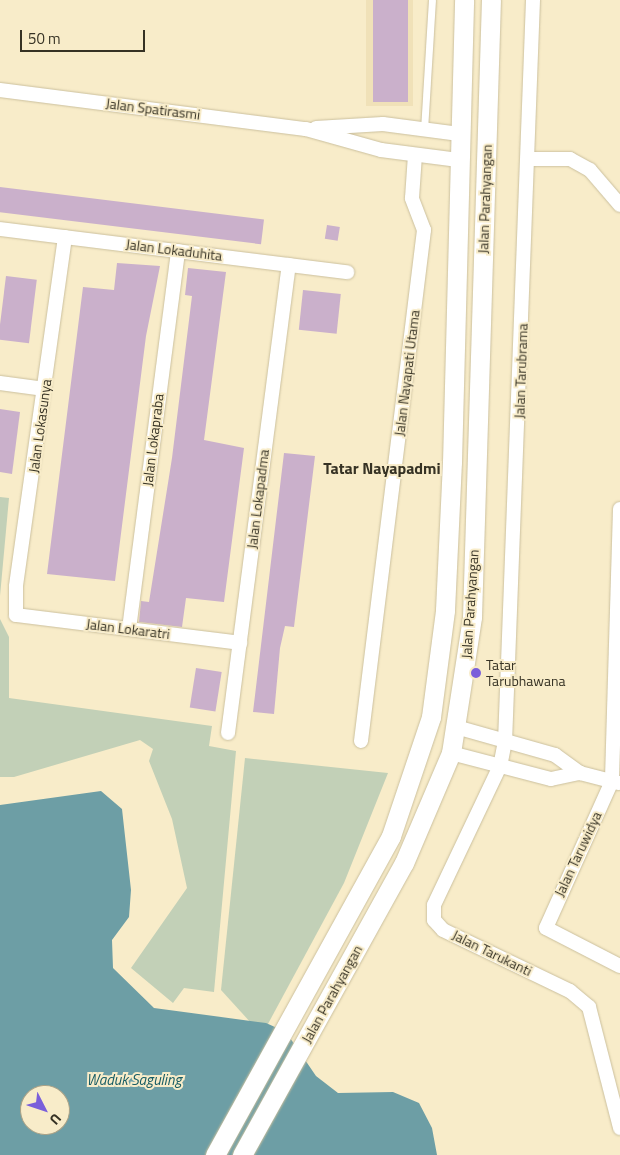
<!DOCTYPE html>
<style>
body{margin:0}
#map{position:relative;width:620px;height:1155px;overflow:hidden;background:#f8ecc9;font-family:"Titillium Web",sans-serif}
div>[style]{position:absolute}
.built>*{inset:0;background:#f0e1b8;transform-origin:0 0}
.green>*{inset:0;background:#c2d0b7}
.water>*{inset:0;background:#6d9ea5}
.building>*{inset:0;background:#cab0cb;transform-origin:0 0}
.roads{filter:drop-shadow(0 0 1px #cbc09e) drop-shadow(0 0 1px #cbc09e)}
.service>*{height:7px;margin:-3.5px;padding:0 3.5px;transform-origin:3.5px;border-radius:3.5px;background:#fff}
.minor>*{height:14px;margin:-7px;padding:0 7px;transform-origin:7px;border-radius:7px;background:#fff}
.secondary>*{height:19px;margin:-9.5px;padding:0 9.5px;transform-origin:9.5px;border-radius:9.5px;background:#fff}
.dots>*{width:14px;height:14px;translate:-50% -50%;box-sizing:border-box;border:2px solid #f8ecc9;border-radius:50%}
span{translate:-50% -50%;white-space:nowrap;text-align:center;line-height:1.15;-webkit-text-stroke:4px #f8ecc9;paint-order:stroke}
.street-label{font-size:14px;color:#363224}
.poi-label{font-size:14px;color:#363224}
.left{translate:0 -50%;text-align:left}
.water-label{font-size:15px;color:#165b63;font-style:italic}
.quarter-label{font-size:16px;color:#363224;font-weight:700}
.north{position:absolute;left:20px;top:1085px;width:50px;height:50px;box-sizing:border-box;background:#f8ecc9;border:1px solid #aaa287;border-radius:50%;rotate:131deg;font-size:14px;font-weight:700;line-height:20px;text-align:center;color:#363224}
.north::after{content:'';display:block;margin:auto;width:18px;height:22px;background:#7a5fda;clip-path:polygon(50% 0,100% 100%,50% 72%,0 100%)}
.scale{position:absolute;left:20px;top:30px;width:125px;height:22px;box-sizing:border-box;border:2px solid #363224;border-top:0;padding-left:6px;font-size:15px;line-height:18px;white-space:nowrap;color:#363224;-webkit-text-stroke:4px #f8ecc9;paint-order:stroke}
</style>
<div id="map">
<div class="built">
<i style="left:366px;top:0;width:47px;height:106px"></i>
</div>
<div class="green">
<i style="clip-path:polygon(0 497px,9px 498px,0 596px)"></i>
<i style="clip-path:polygon(0 619px,9px 637px,9px 698px,212px 726px,209px 746px,236px 751px,214px 992px,184px 988px,173px 1003px,131px 968px,187px 888px,172px 819px,149px 761px,153px 749px,140px 740px,14px 777px,0 777px)"></i>
<i style="clip-path:polygon(245px 758px,388px 773px,344px 883px,262px 1035px,221px 990px)"></i>
</div>
<div class="water">
<i style="clip-path:polygon(evenodd,101px 791px,122px 809px,131px 890px,129px 917px,112px 940px,113px 968px,154px 1008px,266px 1023px,286px 1032px,316px 1076px,338px 1093px,393px 1092px,419px 1103px,432px 1128px,437px 1155px,0 1155px,0 805px,101px 791px,30px 1095px,60px 1095px,60px 1125px,30px 1125px,30px 1095px)"></i>
</div>
<div class="building">
<i style="left:373px;top:0;width:35px;height:102px"></i>
<i style="left:0;top:187px;width:266px;height:25px;rotate:7deg"></i>
<i style="left:327px;top:225px;width:13px;height:14px;rotate:9deg"></i>
<i style="clip-path:polygon(117px 263px,160px 266px,146px 336px,115px 581px,47px 574px,83px 287px,114px 290px)"></i>
<i style="clip-path:polygon(188px 268px,226px 272px,204px 440px,244px 448px,224px 602px,186px 598px,182px 627px,139px 622px,141px 601px,149px 602px,172px 458px,192px 296px,185px 295px)"></i>
<i style="left:6px;top:276px;width:31px;height:64px;rotate:7deg"></i>
<i style="left:303px;top:290px;width:38px;height:40px;rotate:6deg"></i>
<i style="clip-path:polygon(0 409px,20px 412px,12px 474px,0 472px)"></i>
<i style="clip-path:polygon(284px 453px,315px 456px,294px 627px,285px 626px,280px 648px,274px 714px,253px 712px)"></i>
<i style="left:196px;top:668px;width:26px;height:40px;rotate:9deg"></i>
</div>
<div class="roads">
<div class="service">
<i style="left:424px;top:130px;width:130px;rotate:-86.5deg"></i>
</div>
<div class="minor">
<i style="left:533px;top:0;width:742px;rotate:92.16deg"></i>
<i style="left:505px;top:741px;width:25px;rotate:101deg"></i>
<i style="left:500px;top:766px;width:154px;rotate:115.4deg"></i>
<i style="left:434px;top:905px;width:15px;rotate:90deg"></i>
<i style="left:434px;top:920px;width:13px;rotate:48deg"></i>
<i style="left:443px;top:930px;width:141px;rotate:25.7deg"></i>
<i style="left:570px;top:991px;width:25px;rotate:40deg"></i>
<i style="left:589px;top:1007px;width:125px;rotate:75.6deg"></i>
<i style="left:0;top:90px;width:308px;rotate:7.3deg"></i>
<i style="left:306px;top:129px;width:78px;rotate:15.6deg"></i>
<i style="left:381px;top:150px;width:78px;rotate:7.4deg"></i>
<i style="left:316px;top:128px;width:67px;rotate:-3.4deg"></i>
<i style="left:383px;top:124px;width:77px;rotate:7.5deg"></i>
<i style="left:528px;top:159px;width:42px"></i>
<i style="left:570px;top:159px;width:23px;rotate:29deg"></i>
<i style="left:590px;top:170px;width:46px;rotate:49.4deg"></i>
<i style="left:0;top:229px;width:350px;rotate:7.1deg"></i>
<i style="left:65px;top:237px;width:353px;rotate:98deg"></i>
<i style="left:16px;top:587px;width:28px;rotate:90deg"></i>
<i style="left:16px;top:615px;width:226px;rotate:7.1deg"></i>
<i style="left:0;top:383px;width:45px;rotate:7.6deg"></i>
<i style="left:620px;top:509px;width:272px;rotate:91.7deg"></i>
<i style="left:612px;top:781px;width:161px;rotate:114.2deg"></i>
<i style="left:546px;top:928px;width:83px;rotate:27.2deg"></i>
<i style="left:129px;top:629px;width:381px;rotate:-82.6deg"></i>
<i style="left:456px;top:727px;width:103px;rotate:15.8deg"></i>
<i style="left:555px;top:755px;width:31px;rotate:36deg"></i>
<i style="left:580px;top:773px;width:40px;rotate:14.4deg"></i>
<i style="left:228px;top:733px;width:472px;rotate:-82.6deg"></i>
<i style="left:361px;top:741px;width:515px;rotate:-82.97deg"></i>
<i style="left:424px;top:230px;width:34px;rotate:-111deg"></i>
<i style="left:412px;top:198px;width:43px;rotate:-86deg"></i>
<i style="left:451px;top:753px;width:103px;rotate:14.6deg"></i>
<i style="left:551px;top:779px;width:30px;rotate:-12deg"></i>
</div>
<div class="secondary">
<i style="left:215px;top:1155px;width:364px;rotate:-61.1deg"></i>
<i style="left:391px;top:836px;width:126px;rotate:-71.4deg"></i>
<i style="left:431px;top:717px;width:108px;rotate:-82.5deg"></i>
<i style="left:445px;top:610px;width:148px;rotate:-87.3deg"></i>
<i style="left:452px;top:462px;width:462px;rotate:-88.5deg"></i>
<i style="left:242px;top:1155px;width:334px;rotate:-61deg"></i>
<i style="left:404px;top:863px;width:120px;rotate:-66.9deg"></i>
<i style="left:451px;top:753px;width:138px;rotate:-81.2deg"></i>
<i style="left:472px;top:617px;width:617px;rotate:-88.24deg"></i>
</div>
</div>
<div class="dots">
<i style="left:476px;top:673px;background:#7a5fda"></i>
</div>
<div class="street-label">
<span style="left:153px;top:109px;rotate:7deg">Jalan Spatirasmi</span>
<span style="left:485px;top:199px;rotate:-88deg">Jalan Parahyangan</span>
<span style="left:174px;top:250px;rotate:7deg">Jalan Lokaduhita</span>
<span style="left:521px;top:371px;rotate:-88deg">Jalan Tarubrama</span>
<span style="left:407px;top:373px;rotate:-83deg">Jalan Nayapati Utama</span>
<span style="left:40px;top:426px;rotate:-82deg">Jalan Lokasunya</span>
<span style="left:153px;top:440px;rotate:-83deg">Jalan Lokapraba</span>
<span style="left:258px;top:499px;rotate:-83deg">Jalan Lokapadma</span>
<span style="left:470px;top:604px;rotate:-86deg">Jalan Parahyangan</span>
<span style="left:128px;top:629px;rotate:7deg">Jalan Lokaratri</span>
<span style="left:578px;top:854px;rotate:-65deg">Jalan Taruwidya</span>
<span style="left:492px;top:953px;rotate:26deg">Jalan Tarukanti</span>
<span style="left:332px;top:994px;rotate:-61deg">Jalan Parahyangan</span>
</div>
<div class="poi-label">
<span class="left" style="left:486px;top:673px">Tatar<br>Tarubhawana</span>
</div>
<div class="water-label">
<span style="left:134px;top:1080px">Waduk Saguling</span>
</div>
<div class="quarter-label">
<span style="left:382px;top:468px">Tatar Nayapadmi</span>
</div>
<div class="north">U</div>
<div class="scale">50 m</div>
</div>
